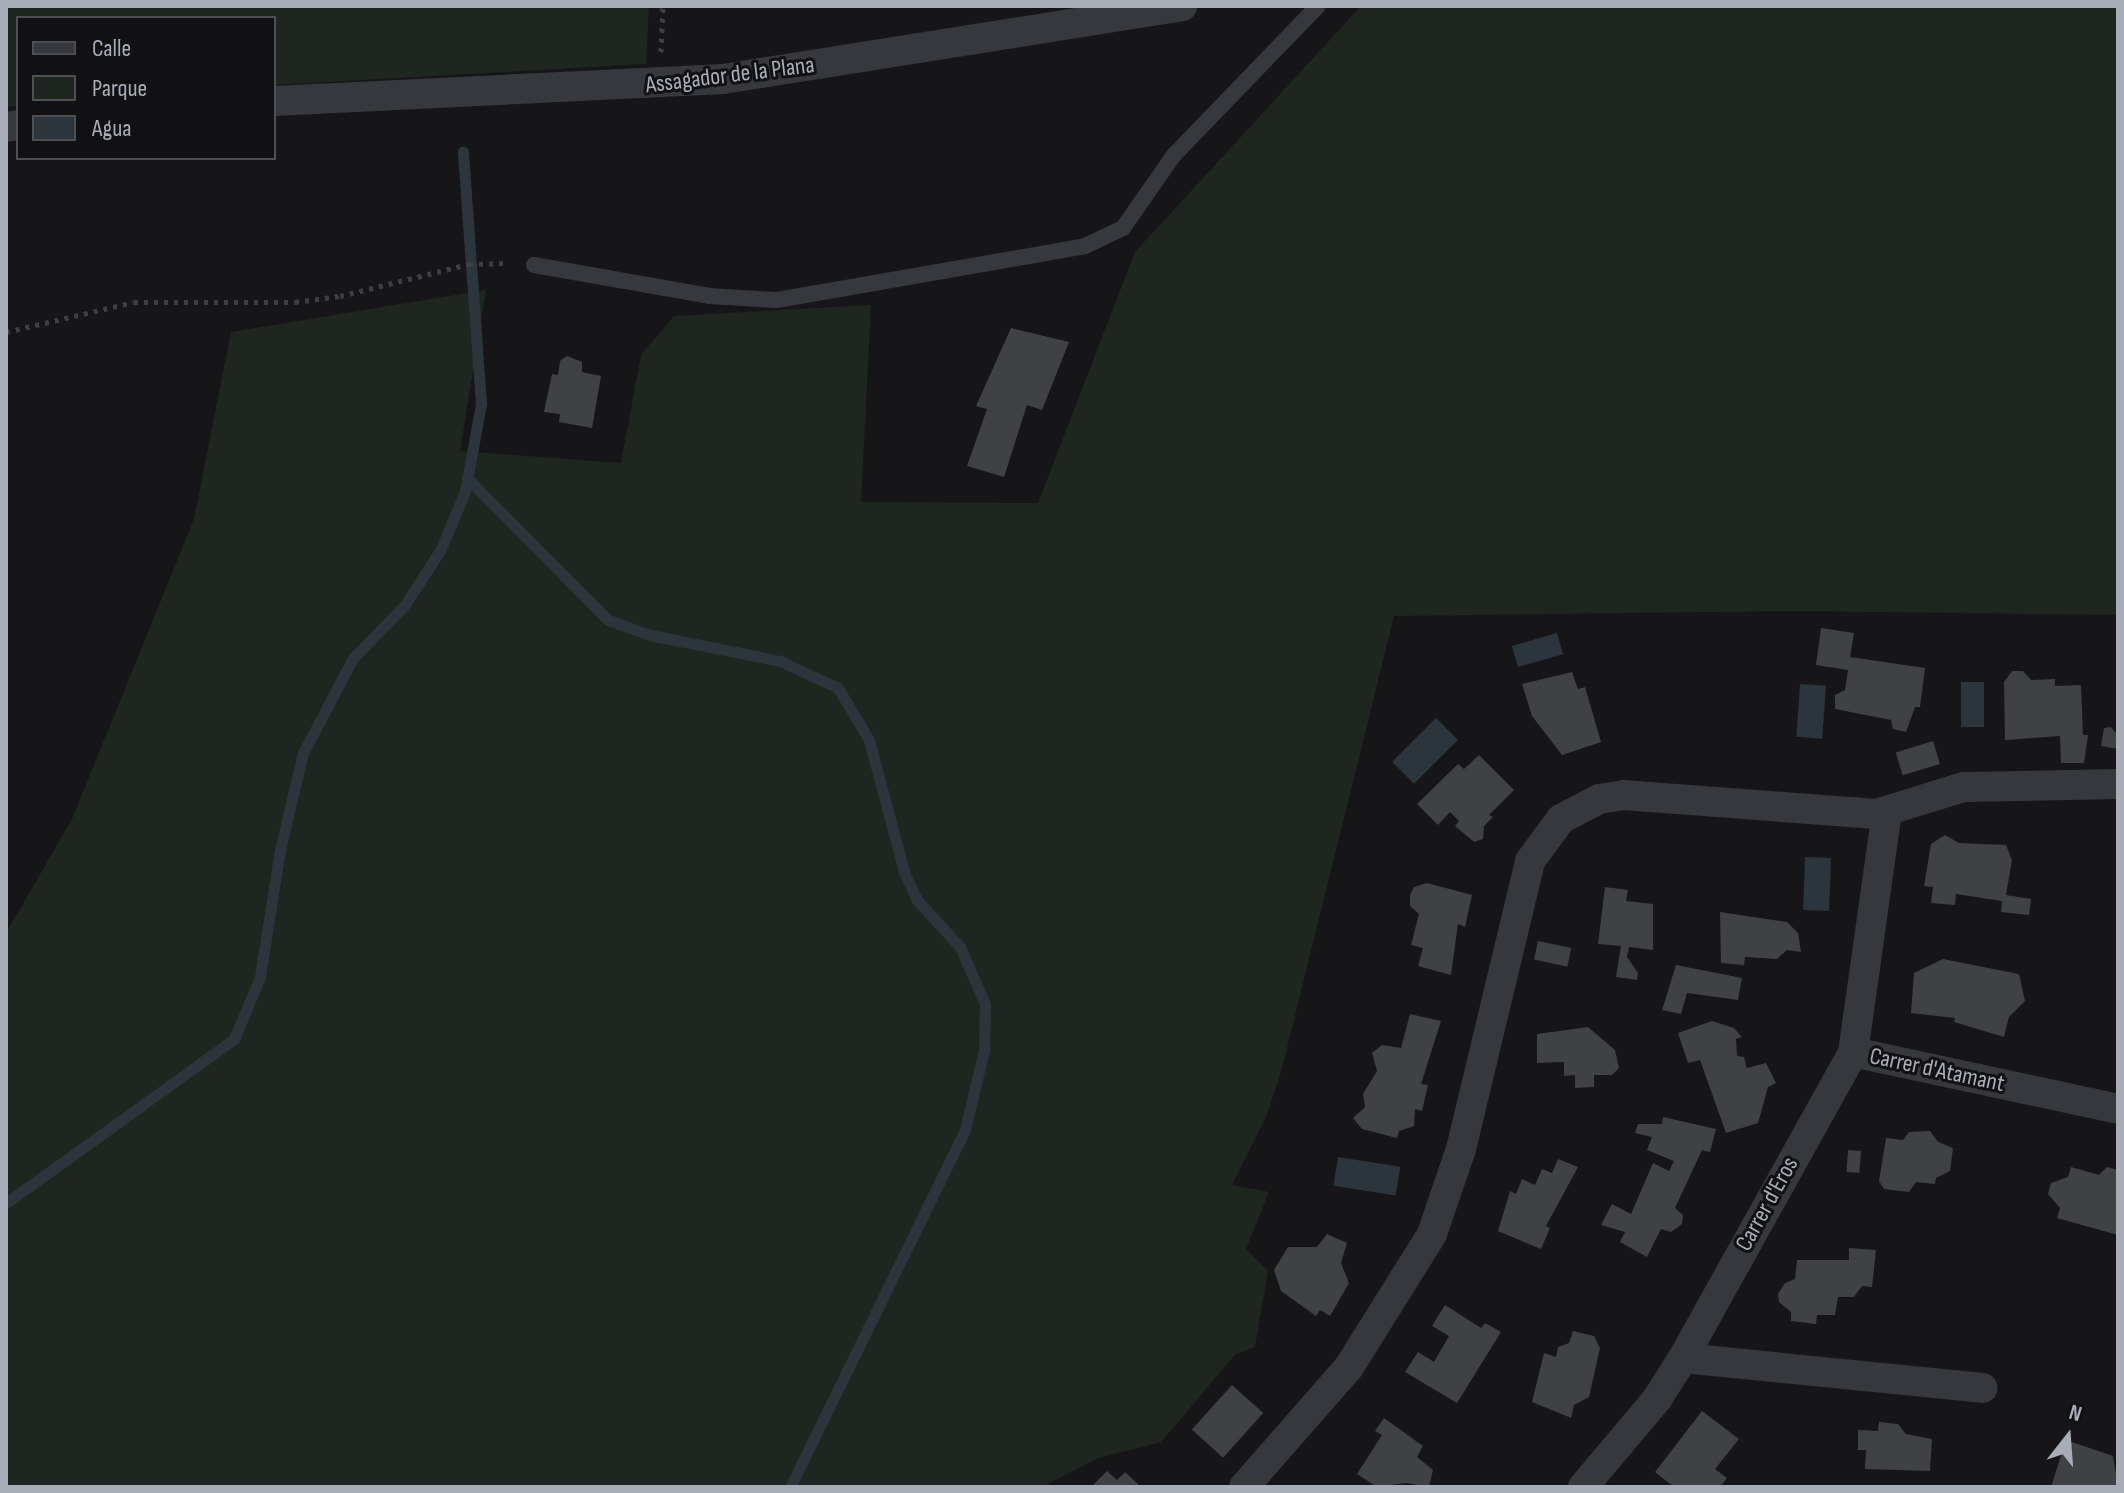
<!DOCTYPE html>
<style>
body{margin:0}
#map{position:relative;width:2124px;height:1493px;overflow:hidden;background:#161618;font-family:"Sofia Sans Condensed",sans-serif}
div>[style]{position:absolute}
.green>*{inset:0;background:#1e261f}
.water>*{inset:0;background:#2c353c;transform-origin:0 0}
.stream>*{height:11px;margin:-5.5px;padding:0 5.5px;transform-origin:5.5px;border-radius:5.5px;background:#2c353c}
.building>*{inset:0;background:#404145;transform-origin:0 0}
.path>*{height:5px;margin-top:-2.5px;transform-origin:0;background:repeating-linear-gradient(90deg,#3d3f44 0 4px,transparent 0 10px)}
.lane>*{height:16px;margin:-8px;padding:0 8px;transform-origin:8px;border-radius:8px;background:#37383d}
.street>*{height:30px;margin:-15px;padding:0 15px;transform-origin:15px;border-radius:15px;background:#37383d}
span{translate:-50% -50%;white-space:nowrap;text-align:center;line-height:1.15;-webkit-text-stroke:6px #111113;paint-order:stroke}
.street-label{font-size:24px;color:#a8adb8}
.frame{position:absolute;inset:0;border:8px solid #a8adb8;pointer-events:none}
.legend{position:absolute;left:16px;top:16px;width:260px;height:144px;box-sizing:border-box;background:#111113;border:2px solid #4d4f55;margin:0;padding:10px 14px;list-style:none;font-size:24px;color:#a8adb8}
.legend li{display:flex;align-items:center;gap:16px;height:40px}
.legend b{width:40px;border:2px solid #4d4f55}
.north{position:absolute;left:2028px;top:1397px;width:80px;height:80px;-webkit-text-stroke:6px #111113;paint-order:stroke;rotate:17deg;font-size:22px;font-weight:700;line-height:32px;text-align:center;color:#a8adb8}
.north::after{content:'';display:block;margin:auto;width:28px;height:36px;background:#a8adb8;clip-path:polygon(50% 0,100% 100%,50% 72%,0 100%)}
</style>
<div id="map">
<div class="green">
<i style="clip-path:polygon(6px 6px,649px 6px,646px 64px,274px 85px,274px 18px,18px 18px,18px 106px,6px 107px)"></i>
<i style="clip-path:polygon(1361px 6px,2118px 6px,2118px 615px,1792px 611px,1394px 616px,1281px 1072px,1266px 1117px,1232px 1185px,1269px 1192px,1246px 1249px,1268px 1271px,1255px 1347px,1235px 1355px,1161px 1442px,1098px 1458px,1042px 1487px,6px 1487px,6px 933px,72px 819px,194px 519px,231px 332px,486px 290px,460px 451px,621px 463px,641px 355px,674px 316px,871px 305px,861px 502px,1038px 503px,1135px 252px)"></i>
</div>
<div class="water">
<i style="left:1557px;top:633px;width:22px;height:47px;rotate:74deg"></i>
<i style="left:1961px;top:682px;width:23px;height:45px"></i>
<i style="left:1800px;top:684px;width:26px;height:53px;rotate:4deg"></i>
<i style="left:1436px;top:718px;width:31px;height:62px;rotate:45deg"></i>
<i style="left:1805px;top:857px;width:26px;height:53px;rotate:2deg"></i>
<i style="left:1338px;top:1157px;width:63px;height:29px;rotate:9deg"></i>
</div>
<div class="stream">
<i style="left:467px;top:478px;width:200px;rotate:45.2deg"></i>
<i style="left:608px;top:620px;width:45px;rotate:19.7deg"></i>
<i style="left:650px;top:635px;width:133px;rotate:11.3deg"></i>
<i style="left:780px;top:661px;width:64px;rotate:25deg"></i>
<i style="left:838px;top:688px;width:61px;rotate:59.2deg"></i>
<i style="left:869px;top:740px;width:137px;rotate:75.1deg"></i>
<i style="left:904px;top:872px;width:31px;rotate:65deg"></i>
<i style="left:917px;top:900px;width:64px;rotate:47.5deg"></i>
<i style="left:960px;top:947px;width:62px;rotate:66.3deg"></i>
<i style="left:985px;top:1004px;width:46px;rotate:91.2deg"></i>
<i style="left:984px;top:1050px;width:82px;rotate:103.4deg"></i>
<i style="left:965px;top:1130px;width:398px;rotate:116.1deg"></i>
<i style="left:6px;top:1203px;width:281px;rotate:-35.7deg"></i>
<i style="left:234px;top:1039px;width:67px;rotate:-67.2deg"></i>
<i style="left:260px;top:977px;width:129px;rotate:-81.1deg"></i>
<i style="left:280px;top:850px;width:100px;rotate:-76.7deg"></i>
<i style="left:303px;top:753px;width:107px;rotate:-62.2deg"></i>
<i style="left:353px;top:658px;width:73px;rotate:-45.6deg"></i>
<i style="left:404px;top:606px;width:68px;rotate:-57deg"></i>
<i style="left:441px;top:549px;width:63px;rotate:-67.5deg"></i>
<i style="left:465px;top:491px;width:88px;rotate:-79.6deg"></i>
<i style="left:481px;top:404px;width:253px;rotate:-94.1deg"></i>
</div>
<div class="building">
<i style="clip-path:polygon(1011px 328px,1069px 342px,1042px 410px,1027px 405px,1004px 477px,967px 466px,987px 409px,976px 406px)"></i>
<i style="clip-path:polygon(567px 356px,582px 362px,582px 372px,601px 376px,592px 428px,559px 422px,560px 414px,544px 412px,552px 374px,558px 375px,560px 361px)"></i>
<i style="clip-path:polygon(1821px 628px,1854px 633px,1850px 657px,1925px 668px,1920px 707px,1915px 707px,1906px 732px,1893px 729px,1891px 720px,1835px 709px,1835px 695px,1845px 690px,1848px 670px,1816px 665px)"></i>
<i style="clip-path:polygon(2023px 671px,2031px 680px,2055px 679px,2055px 686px,2081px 685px,2083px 735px,2088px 735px,2084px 763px,2061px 763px,2060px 736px,2005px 740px,2004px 682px,2012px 671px)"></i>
<i style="clip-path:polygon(1572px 672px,1578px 689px,1585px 687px,1601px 742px,1562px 755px,1532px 716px,1522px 684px)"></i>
<i style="clip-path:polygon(2111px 727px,2118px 736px,2118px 749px,2101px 746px,2104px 728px)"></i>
<i style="left:1933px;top:741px;width:24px;height:39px;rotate:73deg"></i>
<i style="clip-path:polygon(1479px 755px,1514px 790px,1489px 815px,1493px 817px,1484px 826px,1483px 839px,1474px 842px,1455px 826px,1459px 821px,1450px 812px,1438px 825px,1417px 804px,1458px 764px,1464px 769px)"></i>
<i style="clip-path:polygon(1945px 835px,1959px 843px,2006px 845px,2012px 860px,2006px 895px,2031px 899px,2029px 915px,2001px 912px,2002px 901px,1956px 894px,1955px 905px,1931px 903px,1933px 887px,1924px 886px,1931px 844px)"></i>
<i style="clip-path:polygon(1427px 883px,1472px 895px,1465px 927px,1458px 924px,1451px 975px,1418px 966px,1423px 948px,1411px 945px,1419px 914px,1410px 906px,1410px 895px,1414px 887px)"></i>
<i style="clip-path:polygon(1605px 887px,1628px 890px,1626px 901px,1653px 904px,1653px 950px,1629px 947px,1627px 957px,1638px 973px,1637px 980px,1616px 977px,1621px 946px,1598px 944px)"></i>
<i style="clip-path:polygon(1720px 912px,1787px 922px,1798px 933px,1801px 952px,1787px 950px,1777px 959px,1745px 957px,1744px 965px,1721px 963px)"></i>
<i style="left:1538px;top:941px;width:34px;height:19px;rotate:12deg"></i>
<i style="clip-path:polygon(1943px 959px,2019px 974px,2025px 1001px,2009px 1017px,2004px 1037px,1954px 1022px,1955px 1018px,1911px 1013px,1914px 973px)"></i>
<i style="clip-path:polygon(1676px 965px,1742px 978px,1738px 1000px,1687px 993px,1681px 1014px,1662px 1010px)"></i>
<i style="clip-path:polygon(1410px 1014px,1441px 1021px,1421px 1084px,1428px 1085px,1422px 1111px,1415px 1109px,1414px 1126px,1399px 1131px,1397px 1138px,1362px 1129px,1353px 1118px,1365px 1107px,1363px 1094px,1377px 1071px,1372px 1053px,1382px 1045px,1401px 1048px)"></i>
<i style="clip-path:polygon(1712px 1021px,1734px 1028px,1742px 1037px,1736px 1039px,1737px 1056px,1744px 1057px,1747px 1068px,1766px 1063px,1776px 1083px,1768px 1087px,1758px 1123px,1726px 1133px,1700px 1060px,1688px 1063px,1678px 1033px)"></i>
<i style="clip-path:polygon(1588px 1027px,1615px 1050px,1619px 1068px,1612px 1075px,1594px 1075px,1594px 1087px,1575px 1088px,1575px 1075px,1564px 1076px,1564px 1062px,1537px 1063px,1537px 1034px)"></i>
<i style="clip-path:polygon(1663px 1117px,1716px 1129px,1710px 1152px,1702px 1150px,1675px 1208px,1683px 1215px,1682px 1224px,1671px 1232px,1661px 1229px,1647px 1257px,1620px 1242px,1625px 1232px,1601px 1225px,1612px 1204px,1631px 1214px,1653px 1163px,1669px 1171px,1674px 1161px,1647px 1150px,1652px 1137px,1635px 1133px,1638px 1124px,1662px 1124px)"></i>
<i style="clip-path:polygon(1930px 1131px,1938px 1142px,1953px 1148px,1950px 1171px,1936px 1178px,1935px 1184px,1916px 1182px,1909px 1192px,1884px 1189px,1879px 1181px,1886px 1138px,1903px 1140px,1909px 1132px)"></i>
<i style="left:1848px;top:1150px;width:13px;height:22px;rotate:4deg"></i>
<i style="clip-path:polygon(1558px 1159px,1578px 1167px,1546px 1226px,1550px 1228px,1541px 1249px,1498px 1231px,1510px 1191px,1516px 1194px,1522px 1179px,1535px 1185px,1542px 1169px,1552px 1173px)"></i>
<i style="clip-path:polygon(2071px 1167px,2099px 1175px,2107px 1167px,2118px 1170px,2118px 1235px,2057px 1218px,2060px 1208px,2048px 1194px,2051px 1183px,2068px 1177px)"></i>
<i style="clip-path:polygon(1327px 1234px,1347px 1243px,1341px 1263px,1349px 1283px,1330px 1316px,1320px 1310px,1316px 1316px,1281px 1291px,1274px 1270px,1288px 1247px,1317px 1247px)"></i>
<i style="clip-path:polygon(1849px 1248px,1876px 1250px,1872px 1287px,1862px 1286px,1854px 1297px,1838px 1297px,1835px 1315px,1817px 1315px,1816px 1324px,1791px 1321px,1791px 1312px,1779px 1302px,1778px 1294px,1785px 1283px,1795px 1279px,1797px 1260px,1849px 1260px)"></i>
<i style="clip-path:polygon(1445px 1305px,1481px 1328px,1485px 1323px,1501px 1332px,1457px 1403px,1405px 1372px,1418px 1352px,1434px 1362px,1449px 1336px,1432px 1326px)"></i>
<i style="clip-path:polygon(1573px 1331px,1594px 1336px,1600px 1348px,1589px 1397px,1574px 1405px,1571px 1418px,1532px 1402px,1544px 1353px,1556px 1357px,1558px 1347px,1569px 1343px)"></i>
<i style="left:1232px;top:1385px;width:42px;height:60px;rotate:42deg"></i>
<i style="clip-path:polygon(1702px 1411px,1739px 1439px,1715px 1469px,1727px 1478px,1720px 1487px,1674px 1487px,1655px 1472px)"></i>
<i style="clip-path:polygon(1384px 1418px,1423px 1446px,1417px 1457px,1433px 1470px,1429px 1487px,1406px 1483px,1377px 1487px,1357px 1474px,1382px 1435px,1375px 1431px)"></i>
<i style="clip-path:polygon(1879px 1422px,1898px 1424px,1906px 1434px,1932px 1439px,1930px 1471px,1865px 1469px,1866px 1450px,1858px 1450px,1858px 1430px,1878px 1431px)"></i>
<i style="clip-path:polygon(2066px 1440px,2113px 1456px,2118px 1487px,2051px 1487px)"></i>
<i style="clip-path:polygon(1107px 1471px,1117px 1480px,1125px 1472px,1141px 1487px,1091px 1487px)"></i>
</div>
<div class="path">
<i style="left:661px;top:52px;width:46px;rotate:-87.5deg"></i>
<i style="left:6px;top:332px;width:131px;rotate:-13.2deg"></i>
<i style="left:134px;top:302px;width:161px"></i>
<i style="left:295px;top:302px;width:45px;rotate:-7.6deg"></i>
<i style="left:340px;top:296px;width:133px;rotate:-13.9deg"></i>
<i style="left:469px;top:264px;width:40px;rotate:-1.4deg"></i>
</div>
<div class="lane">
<i style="left:534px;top:265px;width:178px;rotate:10deg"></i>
<i style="left:709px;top:296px;width:68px;rotate:3.4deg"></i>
<i style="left:777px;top:300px;width:313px;rotate:-9.9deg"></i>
<i style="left:1085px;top:246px;width:42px;rotate:-25.3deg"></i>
<i style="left:1123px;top:228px;width:89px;rotate:-55.1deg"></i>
<i style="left:1174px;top:155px;width:207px;rotate:-46deg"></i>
</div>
<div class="street">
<i style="left:274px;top:101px;width:450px;rotate:-2.8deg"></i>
<i style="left:723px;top:79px;width:465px;rotate:-9deg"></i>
<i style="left:6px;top:127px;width:12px;rotate:-9deg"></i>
<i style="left:1887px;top:811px;width:243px;rotate:98deg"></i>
<i style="left:1853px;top:1052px;width:271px;rotate:12.1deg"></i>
<i style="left:1683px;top:1358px;width:301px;rotate:5.7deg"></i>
<i style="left:1244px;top:1487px;width:159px;rotate:-48.8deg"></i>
<i style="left:1349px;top:1367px;width:157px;rotate:-58deg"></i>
<i style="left:1432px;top:1234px;width:90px;rotate:-71.2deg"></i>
<i style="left:1461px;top:1149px;width:296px;rotate:-76.5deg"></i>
<i style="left:1530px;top:861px;width:52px;rotate:-53.6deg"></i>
<i style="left:1561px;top:819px;width:43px;rotate:-27.8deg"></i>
<i style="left:1599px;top:799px;width:24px;rotate:-9deg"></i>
<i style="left:1623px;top:795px;width:254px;rotate:4.3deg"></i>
<i style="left:1876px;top:814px;width:92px;rotate:-17.1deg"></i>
<i style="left:1964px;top:787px;width:154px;rotate:-1.1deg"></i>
<i style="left:1583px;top:1487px;width:115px;rotate:-49.9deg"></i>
<i style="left:1657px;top:1399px;width:49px;rotate:-57.6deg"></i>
<i style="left:1683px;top:1358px;width:350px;rotate:-60.9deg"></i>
</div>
<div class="street-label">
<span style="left:730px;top:75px;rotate:-7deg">Assagador de la Plana</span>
<span style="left:1937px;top:1070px;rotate:12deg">Carrer d'Atamant</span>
<span style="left:1767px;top:1204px;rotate:-61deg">Carrer d'Eros</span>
</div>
<div class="frame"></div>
<ul class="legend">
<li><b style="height:10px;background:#37383d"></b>Calle</li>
<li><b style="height:22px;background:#1e261f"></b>Parque</li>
<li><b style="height:22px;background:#2c353c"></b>Agua</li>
</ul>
<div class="north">N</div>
</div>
